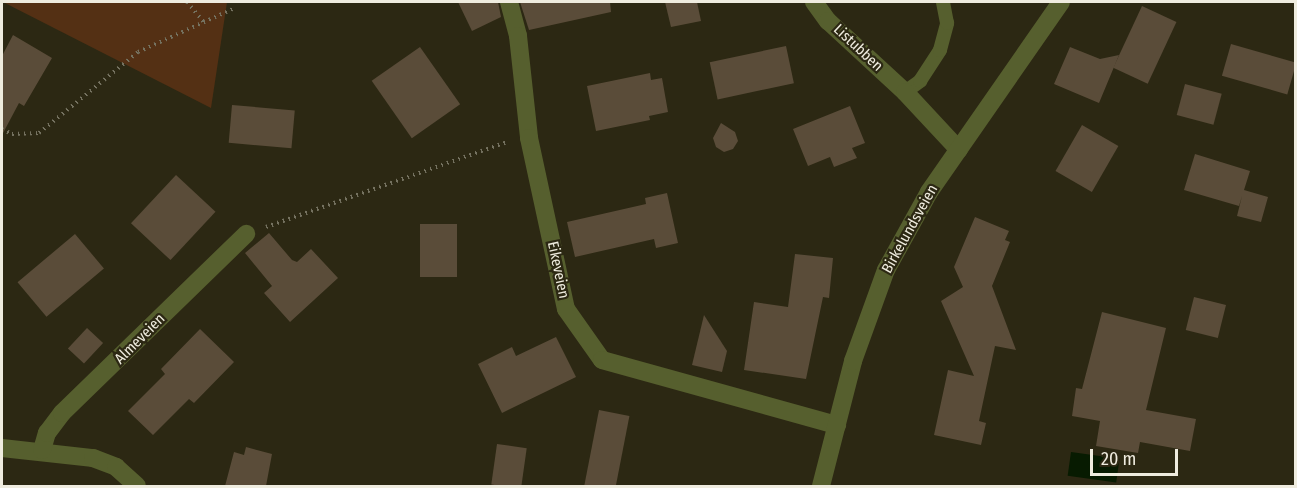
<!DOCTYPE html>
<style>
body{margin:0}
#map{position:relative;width:1297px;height:488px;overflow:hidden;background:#2c2813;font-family:"Fira Sans Condensed",sans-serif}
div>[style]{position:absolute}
.green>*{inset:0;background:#543014}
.water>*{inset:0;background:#071b01;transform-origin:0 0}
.building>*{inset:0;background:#5a4c39;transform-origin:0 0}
.path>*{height:4px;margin-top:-2px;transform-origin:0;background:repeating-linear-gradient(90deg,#757260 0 1.5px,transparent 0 6px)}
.service>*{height:14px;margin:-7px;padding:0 7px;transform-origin:7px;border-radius:7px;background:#565f2e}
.minor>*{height:18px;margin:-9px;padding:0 9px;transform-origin:9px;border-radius:9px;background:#565f2e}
span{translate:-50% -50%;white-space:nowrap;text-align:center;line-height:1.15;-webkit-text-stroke:4.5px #2c2813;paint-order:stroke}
.street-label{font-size:15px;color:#efecdf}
.frame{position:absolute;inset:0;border:3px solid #efecdf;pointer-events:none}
.scale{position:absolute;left:1090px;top:449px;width:88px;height:27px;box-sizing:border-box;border:3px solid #efecdf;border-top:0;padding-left:8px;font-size:18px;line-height:21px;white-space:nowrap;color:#efecdf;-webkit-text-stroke:4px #2c2813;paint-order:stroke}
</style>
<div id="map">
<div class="green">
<i style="clip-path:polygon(3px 2px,227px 2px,211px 108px)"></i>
</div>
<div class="water">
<i style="left:1071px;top:452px;width:49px;height:24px;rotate:8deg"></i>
</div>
<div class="building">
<i style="clip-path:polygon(458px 2px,498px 2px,501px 17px,472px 31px)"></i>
<i style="clip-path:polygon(520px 2px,610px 2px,611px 12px,529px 30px)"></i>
<i style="clip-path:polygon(665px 2px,697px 2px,701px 21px,671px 27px)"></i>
<i style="left:1142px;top:6px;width:38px;height:68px;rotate:25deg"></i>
<i style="clip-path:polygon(13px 35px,52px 58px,24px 106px,19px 103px,2px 135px,2px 56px)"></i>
<i style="left:1231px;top:44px;width:68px;height:33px;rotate:16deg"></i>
<i style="left:786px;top:46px;width:38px;height:78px;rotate:78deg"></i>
<i style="left:420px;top:47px;width:70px;height:59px;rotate:55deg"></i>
<i style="clip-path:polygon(1070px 47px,1100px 59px,1119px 55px,1099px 103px,1054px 84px)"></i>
<i style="clip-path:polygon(650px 73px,651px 80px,662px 78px,668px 112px,649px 116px,650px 120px,596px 131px,587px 86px)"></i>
<i style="left:1185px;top:84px;width:38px;height:32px;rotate:15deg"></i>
<i style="left:232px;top:105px;width:63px;height:38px;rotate:5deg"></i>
<i style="clip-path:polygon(850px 106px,865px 143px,852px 148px,857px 158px,834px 167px,830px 157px,808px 166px,793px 129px)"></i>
<i style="clip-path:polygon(721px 123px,735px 132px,738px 141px,733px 149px,724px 152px,716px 147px,713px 138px)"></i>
<i style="left:1082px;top:125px;width:42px;height:53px;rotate:30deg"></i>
<i style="clip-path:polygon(1195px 154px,1250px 171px,1244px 190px,1268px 197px,1261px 222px,1237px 216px,1242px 196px,1239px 206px,1184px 190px)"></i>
<i style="left:176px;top:175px;width:54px;height:66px;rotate:43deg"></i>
<i style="clip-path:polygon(667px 193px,678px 243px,656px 248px,654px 239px,575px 257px,567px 222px,646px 204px,645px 198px)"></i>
<i style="clip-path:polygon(975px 217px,1009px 231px,1005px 240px,1010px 242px,992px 286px,1016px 350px,995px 346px,979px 421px,986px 423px,981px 445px,934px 435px,948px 370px,974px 376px,941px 301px,963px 287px,954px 267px)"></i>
<i style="left:420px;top:224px;width:37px;height:53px"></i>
<i style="clip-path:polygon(269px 233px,292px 260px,297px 262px,311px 249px,338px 278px,290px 322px,264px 293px,272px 286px,245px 253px)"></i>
<i style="left:75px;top:234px;width:45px;height:75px;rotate:50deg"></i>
<i style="clip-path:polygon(795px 254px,833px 258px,829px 298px,823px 297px,806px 379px,744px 370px,754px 302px,788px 307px)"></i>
<i style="left:1194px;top:297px;width:33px;height:34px;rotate:14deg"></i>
<i style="clip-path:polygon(1102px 312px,1166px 328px,1146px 410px,1196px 419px,1190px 451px,1140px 442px,1138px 453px,1096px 446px,1100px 421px,1072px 416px,1076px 388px,1082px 389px)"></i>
<i style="clip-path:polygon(704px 315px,727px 351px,722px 372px,692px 365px)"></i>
<i style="left:87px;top:328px;width:22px;height:28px;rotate:43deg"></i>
<i style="clip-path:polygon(200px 329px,234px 362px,194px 403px,189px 399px,153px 435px,128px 411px,165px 374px,161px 369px)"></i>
<i style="clip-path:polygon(556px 337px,576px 377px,502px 413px,478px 364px,512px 347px,516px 356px)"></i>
<i style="left:599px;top:410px;width:31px;height:78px;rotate:11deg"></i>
<i style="left:497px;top:444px;width:30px;height:41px;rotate:8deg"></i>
<i style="clip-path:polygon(246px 447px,272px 454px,266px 486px,225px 486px,234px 452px,244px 455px)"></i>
</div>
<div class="path">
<i style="left:187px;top:2px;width:26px;rotate:50deg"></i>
<i style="left:2px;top:129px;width:11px;rotate:27deg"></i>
<i style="left:12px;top:134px;width:27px;rotate:-2deg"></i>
<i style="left:39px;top:133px;width:128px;rotate:-39.3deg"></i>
<i style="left:138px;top:52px;width:104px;rotate:-24.4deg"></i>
<i style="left:266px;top:227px;width:256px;rotate:-19.4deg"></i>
</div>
<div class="service">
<i style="left:905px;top:92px;width:19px;rotate:-36deg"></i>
<i style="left:920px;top:81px;width:37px;rotate:-57deg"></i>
<i style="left:940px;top:50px;width:28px;rotate:-75deg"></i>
<i style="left:947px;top:23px;width:21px;rotate:-101deg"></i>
</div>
<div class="minor">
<i style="left:509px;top:2px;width:35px;rotate:75deg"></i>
<i style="left:518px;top:36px;width:103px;rotate:83.8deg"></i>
<i style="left:529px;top:138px;width:175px;rotate:77.8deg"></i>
<i style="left:566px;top:309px;width:62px;rotate:54.8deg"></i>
<i style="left:602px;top:360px;width:244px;rotate:15.5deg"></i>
<i style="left:814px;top:2px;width:24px;rotate:54deg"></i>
<i style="left:828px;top:21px;width:105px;rotate:42.7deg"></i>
<i style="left:905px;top:92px;width:79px;rotate:47deg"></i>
<i style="left:2px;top:448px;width:92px;rotate:6.3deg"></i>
<i style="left:93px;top:458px;width:25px;rotate:21deg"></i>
<i style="left:116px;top:467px;width:28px;rotate:42deg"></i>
<i style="left:42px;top:450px;width:18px;rotate:-74deg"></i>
<i style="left:47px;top:433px;width:25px;rotate:-53deg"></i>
<i style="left:62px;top:413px;width:257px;rotate:-44.2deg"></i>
<i style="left:821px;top:486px;width:129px;rotate:-75.6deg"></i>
<i style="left:853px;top:361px;width:97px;rotate:-70.1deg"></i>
<i style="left:886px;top:270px;width:89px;rotate:-61.1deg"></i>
<i style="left:929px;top:192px;width:231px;rotate:-55.2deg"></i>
</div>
<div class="street-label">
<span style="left:858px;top:48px;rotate:43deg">Listubben</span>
<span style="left:910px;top:229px;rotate:-61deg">Birkelundsveien</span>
<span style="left:558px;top:270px;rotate:78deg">Eikeveien</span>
<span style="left:140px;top:339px;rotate:-45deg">Almeveien</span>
</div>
<div class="frame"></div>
<div class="scale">20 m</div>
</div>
